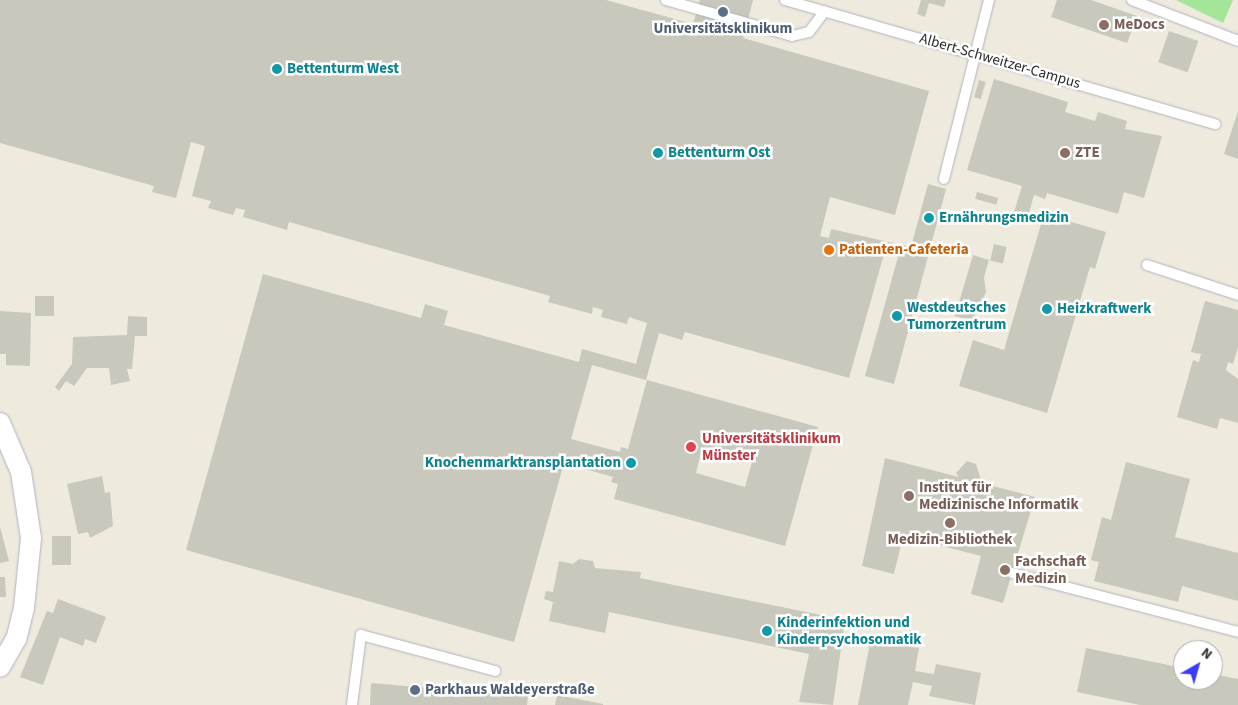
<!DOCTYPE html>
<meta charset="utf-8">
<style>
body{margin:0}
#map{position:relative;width:1238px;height:705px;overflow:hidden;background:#eeeade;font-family:"Source Sans 3",sans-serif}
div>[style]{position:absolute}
.green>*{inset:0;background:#a4e699}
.building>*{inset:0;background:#c9c8bc;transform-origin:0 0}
.roads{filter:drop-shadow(0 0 1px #b2b2c0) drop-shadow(0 0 1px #b2b2c0)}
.lane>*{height:10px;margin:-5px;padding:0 5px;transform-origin:5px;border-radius:5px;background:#fff}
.street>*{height:20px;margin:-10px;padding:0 10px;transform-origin:10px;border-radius:10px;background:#fff}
.dots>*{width:14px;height:14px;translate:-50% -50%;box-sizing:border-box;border:2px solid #fff;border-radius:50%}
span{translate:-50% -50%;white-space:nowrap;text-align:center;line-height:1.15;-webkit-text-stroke:5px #fff;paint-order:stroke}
.education-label{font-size:15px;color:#785e54;font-weight:700}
.left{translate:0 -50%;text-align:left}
.service-label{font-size:15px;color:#4e5e75;font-weight:700}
.street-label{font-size:15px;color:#2c2c2c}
.culture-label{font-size:15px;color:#0d838f;font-weight:700}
.right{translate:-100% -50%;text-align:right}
.food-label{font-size:15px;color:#c56008;font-weight:700}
.health-label{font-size:15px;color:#be3a42;font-weight:700}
.north{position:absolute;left:1173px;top:640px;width:50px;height:50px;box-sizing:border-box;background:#fff;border:1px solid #ababab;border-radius:50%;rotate:38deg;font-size:14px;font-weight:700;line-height:20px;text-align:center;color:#2c2c2c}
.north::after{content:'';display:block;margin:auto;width:18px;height:22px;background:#3d3aff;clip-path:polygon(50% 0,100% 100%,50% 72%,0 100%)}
</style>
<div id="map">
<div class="green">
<i style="clip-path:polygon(1176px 0,1233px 0,1223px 23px)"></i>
</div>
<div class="building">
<i style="clip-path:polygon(evenodd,0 0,606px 0,693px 24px,700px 0,753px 0,743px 38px,929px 91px,895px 215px,830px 197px,820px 236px,829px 238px,831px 229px,911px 247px,928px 184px,946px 189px,894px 384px,865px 376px,898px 257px,862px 247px,884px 254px,849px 378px,685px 332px,682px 340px,659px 333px,646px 380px,592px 365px,571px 439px,620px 452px,621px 447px,628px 449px,647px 380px,818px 427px,785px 546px,614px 499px,618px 484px,611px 482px,613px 477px,564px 463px,514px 642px,186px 550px,263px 274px,421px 318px,425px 304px,448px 311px,444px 325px,579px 362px,582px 349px,636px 364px,647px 323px,629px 317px,627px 324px,601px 317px,603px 310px,593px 307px,592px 314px,548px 302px,550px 296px,289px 222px,287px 230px,243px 217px,245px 210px,236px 208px,233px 215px,208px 208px,211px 201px,192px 196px,205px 146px,191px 142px,176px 198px,152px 192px,154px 186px,0 143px,0 0,702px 449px,752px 462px,745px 487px,696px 473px,702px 449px)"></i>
<i style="clip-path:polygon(921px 0,946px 0,944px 7px,929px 3px,925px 17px,917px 14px)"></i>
<i style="clip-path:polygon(1057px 0,1091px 0,1137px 16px,1127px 43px,1051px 17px)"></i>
<i style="left:1169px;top:31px;width:31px;height:33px;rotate:19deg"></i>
<i style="clip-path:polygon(994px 79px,1068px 102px,1065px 112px,1095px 121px,1098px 112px,1127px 121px,1125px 129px,1162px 136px,1144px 198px,1124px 192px,1118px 214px,1047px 193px,1045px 199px,1034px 195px,1026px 223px,1012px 219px,1022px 186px,967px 170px)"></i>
<i style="left:979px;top:80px;width:7px;height:18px;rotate:16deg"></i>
<i style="clip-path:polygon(1238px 111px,1238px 159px,1224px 154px)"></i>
<i style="left:977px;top:192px;width:22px;height:7px;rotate:16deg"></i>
<i style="clip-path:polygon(1044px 214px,1106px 232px,1095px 269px,1090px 267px,1047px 413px,959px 386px,973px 340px,1004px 350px)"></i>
<i style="left:994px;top:244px;width:13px;height:17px;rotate:13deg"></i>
<i style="clip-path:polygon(973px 255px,989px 260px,984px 277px,986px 292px,972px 321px,955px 316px)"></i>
<i style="left:35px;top:296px;width:19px;height:20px"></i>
<i style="clip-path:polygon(1205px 301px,1238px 310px,1238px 347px,1233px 364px,1228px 362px,1226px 370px,1238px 379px,1238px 423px,1220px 418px,1217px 429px,1177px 417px,1193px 360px,1199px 362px,1201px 354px,1191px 352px)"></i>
<i style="clip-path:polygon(0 311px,31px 313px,30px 366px,6px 365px,6px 354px,0 354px)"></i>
<i style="clip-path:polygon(128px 316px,147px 317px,147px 336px,135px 336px,132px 369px,127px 369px,130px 381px,111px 385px,109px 368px,87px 368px,74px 386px,66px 381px,59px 391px,55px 387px,72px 364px,73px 337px,127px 335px)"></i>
<i style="clip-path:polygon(950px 325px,961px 329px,960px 333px,948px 329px)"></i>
<i style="clip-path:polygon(885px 458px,959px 477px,956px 473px,967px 461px,976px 464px,981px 480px,977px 482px,1035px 497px,1003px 603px,971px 594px,981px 556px,903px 536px,894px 574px,862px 566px)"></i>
<i style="clip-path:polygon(1126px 462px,1190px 479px,1175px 537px,1238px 553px,1238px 601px,1182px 586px,1178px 602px,1094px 581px,1099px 562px,1091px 560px,1102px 517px,1111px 520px)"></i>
<i style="clip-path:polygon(102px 476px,105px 493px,110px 492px,113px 526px,90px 538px,88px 532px,78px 534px,67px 484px)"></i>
<i style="clip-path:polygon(0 527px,9px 561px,0 563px)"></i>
<i style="left:52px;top:536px;width:19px;height:29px"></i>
<i style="clip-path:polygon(579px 559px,593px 561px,595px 568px,641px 572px,640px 578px,845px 620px,833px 705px,799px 702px,809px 654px,609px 612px,605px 633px,549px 621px,553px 602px,544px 599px,546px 591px,553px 592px,559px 561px,573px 564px)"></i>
<i style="clip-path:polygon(0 577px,5px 577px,6px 597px,0 597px)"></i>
<i style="clip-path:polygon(58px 599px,106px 617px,96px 643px,85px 639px,83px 646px,60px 637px,43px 685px,20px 677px,47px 611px,53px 613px)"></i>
<i style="clip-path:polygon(881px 635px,889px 637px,888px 642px,919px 648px,915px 671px,934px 674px,936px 664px,981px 673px,975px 705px,929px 696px,932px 686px,913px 682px,908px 705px,858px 705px,871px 638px,880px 640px)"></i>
<i style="clip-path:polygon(1086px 648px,1183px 668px,1183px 680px,1213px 680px,1213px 674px,1238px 679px,1238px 705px,1140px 705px,1077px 692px)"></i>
<i style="clip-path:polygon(371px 683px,511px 695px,512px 685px,529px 686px,527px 705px,370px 705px)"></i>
<i style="clip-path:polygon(557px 695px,603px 704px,603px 705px,555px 705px)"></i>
</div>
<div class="roads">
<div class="lane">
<i style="left:666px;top:0;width:131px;rotate:15.9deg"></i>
<i style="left:792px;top:36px;width:17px;rotate:-13deg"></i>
<i style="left:809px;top:32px;width:26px;rotate:-53deg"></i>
<i style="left:785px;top:0;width:448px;rotate:16.1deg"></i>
<i style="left:1132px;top:0;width:114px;rotate:21.1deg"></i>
<i style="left:944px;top:179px;width:185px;rotate:-75.9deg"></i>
<i style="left:1147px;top:265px;width:96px;rotate:18.2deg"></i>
<i style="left:1012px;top:573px;width:234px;rotate:14.6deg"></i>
<i style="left:352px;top:705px;width:71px;rotate:-82.7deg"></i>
<i style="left:361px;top:635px;width:139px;rotate:15deg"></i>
</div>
<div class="street">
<i style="left:0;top:423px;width:53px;rotate:66.8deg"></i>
<i style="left:21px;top:472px;width:67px;rotate:81.4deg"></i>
<i style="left:31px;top:538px;width:70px;rotate:95.7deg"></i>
<i style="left:24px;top:608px;width:32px;rotate:104deg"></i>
<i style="left:16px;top:639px;width:32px;rotate:120deg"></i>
</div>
</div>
<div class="dots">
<i style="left:723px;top:12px;background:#5c6f8a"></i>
<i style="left:1104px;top:25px;background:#8d6e63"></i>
<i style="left:277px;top:69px;background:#0f9aa8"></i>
<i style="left:658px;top:153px;background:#0f9aa8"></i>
<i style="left:1065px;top:153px;background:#8d6e63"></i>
<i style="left:929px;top:218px;background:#0f9aa8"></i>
<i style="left:829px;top:250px;background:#e8710a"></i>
<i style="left:1047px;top:309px;background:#0f9aa8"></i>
<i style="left:897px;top:316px;background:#0f9aa8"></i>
<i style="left:691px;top:447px;background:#e0444e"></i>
<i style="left:631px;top:463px;background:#0f9aa8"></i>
<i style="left:909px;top:496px;background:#8d6e63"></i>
<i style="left:950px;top:523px;background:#8d6e63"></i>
<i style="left:1005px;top:570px;background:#8d6e63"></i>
<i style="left:767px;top:631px;background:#0f9aa8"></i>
<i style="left:415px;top:690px;background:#5c6f8a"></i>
</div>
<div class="education-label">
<span class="left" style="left:1114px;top:25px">MeDocs</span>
<span class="left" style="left:1075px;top:153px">ZTE</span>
<span class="left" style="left:919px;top:496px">Institut für<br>Medizinische Informatik</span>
<span style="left:950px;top:540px">Medizin-Bibliothek</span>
<span class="left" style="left:1015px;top:570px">Fachschaft<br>Medizin</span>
</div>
<div class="service-label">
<span style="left:723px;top:29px">Universitätsklinikum</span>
<span class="left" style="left:425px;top:690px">Parkhaus Waldeyerstraße</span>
</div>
<div class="street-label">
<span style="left:1000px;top:61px;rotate:16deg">Albert-Schweitzer-Campus</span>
</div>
<div class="culture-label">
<span class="left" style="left:287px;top:69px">Bettenturm West</span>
<span class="left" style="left:668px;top:153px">Bettenturm Ost</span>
<span class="left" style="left:939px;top:218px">Ernährungsmedizin</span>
<span class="left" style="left:907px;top:316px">Westdeutsches<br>Tumorzentrum</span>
<span class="left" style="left:1057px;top:309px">Heizkraftwerk</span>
<span class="right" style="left:621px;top:463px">Knochenmarktransplantation</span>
<span class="left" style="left:777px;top:631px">Kinderinfektion und<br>Kinderpsychosomatik</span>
</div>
<div class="food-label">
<span class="left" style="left:839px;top:250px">Patienten-Cafeteria</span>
</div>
<div class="health-label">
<span class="left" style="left:702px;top:447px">Universitätsklinikum<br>Münster</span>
</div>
<div class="north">N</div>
</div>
